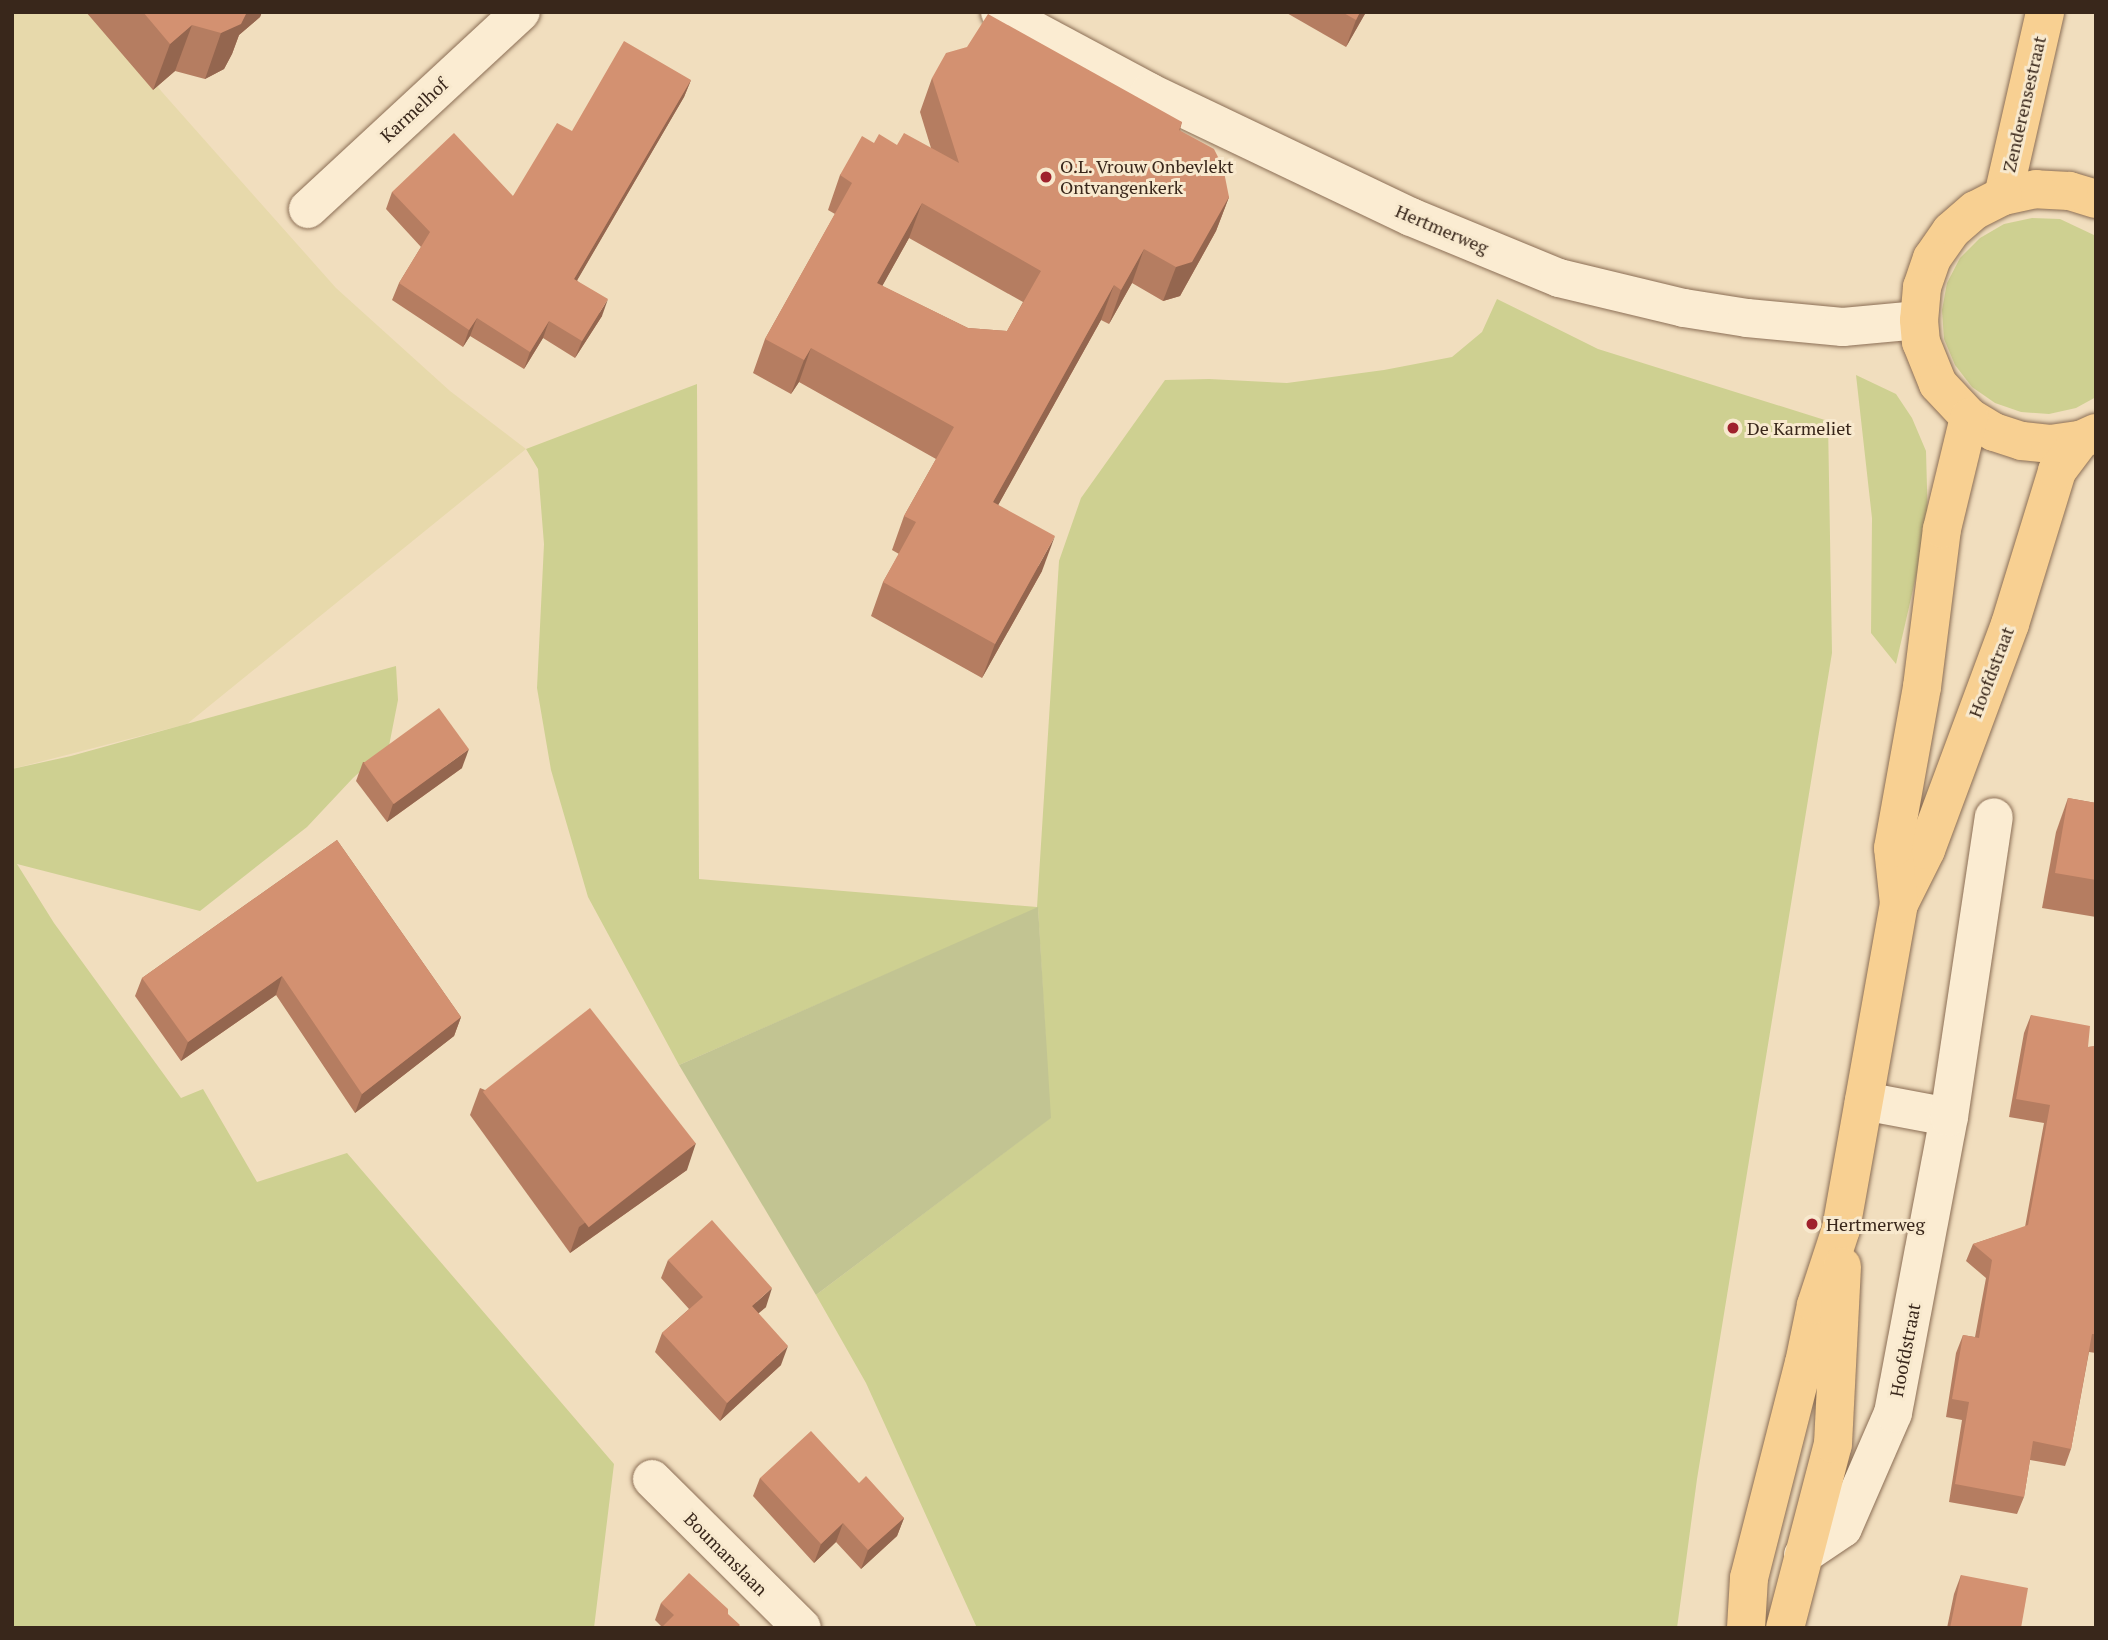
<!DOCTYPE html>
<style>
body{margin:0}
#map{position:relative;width:2108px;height:1640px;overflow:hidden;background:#f1debe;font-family:"PT Serif",serif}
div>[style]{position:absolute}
.farmland>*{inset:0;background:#e7d9ab}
.green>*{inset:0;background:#ced091}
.cemetery>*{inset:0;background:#c2c492}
.roads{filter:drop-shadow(0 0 2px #8b6e55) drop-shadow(0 0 2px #8b6e55)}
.street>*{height:38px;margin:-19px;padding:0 19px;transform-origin:19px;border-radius:19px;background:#fbecd2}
.secondary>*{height:38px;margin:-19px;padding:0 19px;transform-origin:19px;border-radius:19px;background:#fbecd2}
.primary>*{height:38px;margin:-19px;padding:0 19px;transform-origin:19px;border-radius:19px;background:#f8d092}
.wall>*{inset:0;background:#b57d61}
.shaded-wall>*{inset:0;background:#94664f}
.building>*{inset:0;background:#d39171;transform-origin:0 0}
.dots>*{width:19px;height:19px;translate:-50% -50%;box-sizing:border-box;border:4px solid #f8e9ce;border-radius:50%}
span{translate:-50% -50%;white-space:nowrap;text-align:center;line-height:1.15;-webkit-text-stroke:6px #f8e9ce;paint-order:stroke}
.street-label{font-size:18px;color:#39271b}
.poi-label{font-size:18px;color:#39271b}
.left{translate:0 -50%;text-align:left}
.frame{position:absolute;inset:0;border:14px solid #39271b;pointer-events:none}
</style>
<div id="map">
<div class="farmland">
<i style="clip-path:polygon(12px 12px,99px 12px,162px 92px,336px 288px,450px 391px,526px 449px,187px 724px,12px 769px)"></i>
</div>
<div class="green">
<i style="clip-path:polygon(2032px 218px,2060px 219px,2096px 236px,2096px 397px,2076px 408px,2049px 414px,2021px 412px,1995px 403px,1972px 387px,1955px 365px,1944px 339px,1942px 310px,1947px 283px,1960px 258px,1980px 238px,2004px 224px)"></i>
<i style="clip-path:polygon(1497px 299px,1598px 349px,1828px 421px,1832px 653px,1697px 1479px,1677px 1628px,977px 1628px,866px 1383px,816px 1295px,1050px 1118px,1038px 908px,679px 1065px,588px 897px,551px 770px,537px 688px,544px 544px,538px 469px,526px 449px,697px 384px,699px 879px,1037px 907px,1059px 561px,1081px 498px,1165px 380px,1209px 379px,1287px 383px,1384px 370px,1452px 357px,1482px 332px)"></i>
<i style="clip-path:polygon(1856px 375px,1896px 394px,1912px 418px,1926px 451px,1928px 524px,1896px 664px,1871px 633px,1872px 518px)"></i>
<i style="clip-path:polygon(396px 666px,398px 700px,389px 746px,353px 778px,307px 827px,200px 911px,17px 864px,54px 923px,181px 1098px,203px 1089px,257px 1182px,347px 1153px,614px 1464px,594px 1628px,12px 1628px,12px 769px,71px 756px)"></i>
</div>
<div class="cemetery">
<i style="clip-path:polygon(1038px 907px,1051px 1118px,816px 1295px,679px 1065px)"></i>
</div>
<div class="roads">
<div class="street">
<i style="left:308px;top:209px;width:290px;rotate:-42.8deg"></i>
<i style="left:1864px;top:1101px;width:86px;rotate:10.7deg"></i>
<i style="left:652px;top:1479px;width:211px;rotate:44.8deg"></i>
<i style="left:1803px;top:1555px;width:48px;rotate:-34deg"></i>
<i style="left:1843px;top:1528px;width:125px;rotate:-66.5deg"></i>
<i style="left:1893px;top:1413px;width:301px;rotate:-79.3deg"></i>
<i style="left:1949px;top:1117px;width:303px;rotate:-81.5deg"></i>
</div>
<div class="secondary">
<i style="left:1000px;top:12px;width:169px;rotate:28.2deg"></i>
<i style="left:1149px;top:92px;width:290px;rotate:25.5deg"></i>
<i style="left:1411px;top:217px;width:160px;rotate:22.4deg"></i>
<i style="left:1559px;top:278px;width:129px;rotate:13.5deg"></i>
<i style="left:1684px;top:308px;width:64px;rotate:9deg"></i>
<i style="left:1747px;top:318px;width:96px;rotate:5.4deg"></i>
<i style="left:1843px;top:327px;width:76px;rotate:-5.3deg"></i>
</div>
<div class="primary">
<i style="left:2003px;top:196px;width:189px;rotate:-77.1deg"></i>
<i style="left:2096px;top:199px;width:28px;rotate:-163deg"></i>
<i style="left:2069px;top:191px;width:33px;rotate:-177deg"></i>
<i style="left:2036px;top:189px;width:34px;rotate:168deg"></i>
<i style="left:2003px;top:196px;width:31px;rotate:153deg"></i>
<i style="left:1975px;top:210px;width:32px;rotate:139deg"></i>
<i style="left:1951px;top:231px;width:33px;rotate:125deg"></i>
<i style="left:1932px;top:258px;width:31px;rotate:109deg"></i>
<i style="left:1922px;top:287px;width:33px;rotate:95deg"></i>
<i style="left:1919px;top:320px;width:22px;rotate:85deg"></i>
<i style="left:1921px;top:342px;width:45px;rotate:68deg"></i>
<i style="left:1938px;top:384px;width:45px;rotate:46.8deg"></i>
<i style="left:1969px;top:417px;width:29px;rotate:31deg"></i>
<i style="left:1994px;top:432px;width:29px;rotate:18deg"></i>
<i style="left:2022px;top:441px;width:28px;rotate:6deg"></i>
<i style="left:2050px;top:444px;width:30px;rotate:-8deg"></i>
<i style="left:2080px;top:440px;width:17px;rotate:-24deg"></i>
<i style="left:1899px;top:904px;width:60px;rotate:-63.4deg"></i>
<i style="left:1926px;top:850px;width:241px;rotate:-69.6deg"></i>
<i style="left:2010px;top:624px;width:160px;rotate:-72.9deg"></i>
<i style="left:2057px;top:471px;width:39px;rotate:-53deg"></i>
<i style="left:1746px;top:1628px;width:50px;rotate:-86.6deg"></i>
<i style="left:1749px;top:1578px;width:222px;rotate:-75.7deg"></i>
<i style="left:1804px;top:1363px;width:59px;rotate:-78.3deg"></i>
<i style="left:1816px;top:1305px;width:80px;rotate:-71.8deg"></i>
<i style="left:1841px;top:1229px;width:330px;rotate:-79.9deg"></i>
<i style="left:1899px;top:904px;width:56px;rotate:-96.1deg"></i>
<i style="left:1893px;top:848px;width:164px;rotate:-79.8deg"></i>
<i style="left:1922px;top:687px;width:159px;rotate:-82.8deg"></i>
<i style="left:1942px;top:529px;width:115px;rotate:-76.4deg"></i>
<i style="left:1785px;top:1628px;width:190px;rotate:-75.4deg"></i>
<i style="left:1833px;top:1444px;width:178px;rotate:-87.1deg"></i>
</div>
</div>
<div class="wall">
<i style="clip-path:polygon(86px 12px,262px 12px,260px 17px,239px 35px,232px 54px,224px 69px,205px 79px,175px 71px,153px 90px)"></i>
<i style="clip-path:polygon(1285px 12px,1366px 12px,1346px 47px)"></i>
<i style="clip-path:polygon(evenodd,932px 78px,1182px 122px,1180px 130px,1229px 197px,1216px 231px,1180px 296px,1163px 301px,1132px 283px,1109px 324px,1101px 320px,998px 505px,1042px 571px,982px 678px,871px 616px,883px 582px,899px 554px,892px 550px,904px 516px,936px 459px,799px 382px,791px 394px,753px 373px,765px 339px,835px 214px,828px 210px,840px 175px,874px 143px,931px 148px,920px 112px,932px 78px,909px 238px,1023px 302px,1007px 331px,968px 328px,882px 286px,909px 238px)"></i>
<i style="clip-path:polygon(691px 80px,684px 97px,577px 280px,602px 316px,575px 358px,543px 338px,524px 369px,470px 336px,463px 347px,392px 300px,399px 283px,421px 247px,386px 209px,392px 192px,513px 196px)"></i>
<i style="clip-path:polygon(363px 762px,462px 768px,387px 822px,356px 781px)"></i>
<i style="clip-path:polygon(2068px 798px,2096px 803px,2096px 917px,2042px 908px,2056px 832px)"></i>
<i style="clip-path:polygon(337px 840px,461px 1017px,454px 1036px,355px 1113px,276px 995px,181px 1061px,135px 996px,142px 978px)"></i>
<i style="clip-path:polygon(2031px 1015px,2088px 1047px,2096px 1046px,2096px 1353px,2089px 1352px,2071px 1449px,2065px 1466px,2030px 1460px,2024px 1497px,2017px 1514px,1949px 1502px,1962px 1420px,1946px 1417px,1956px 1353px,1963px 1335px,1975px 1337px,1986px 1278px,1966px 1261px,1973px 1244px,2025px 1227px,2044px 1123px,2009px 1117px,2024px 1033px)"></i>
<i style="clip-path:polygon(480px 1088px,687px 1170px,570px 1253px,470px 1115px)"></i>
<i style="clip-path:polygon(668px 1260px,766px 1307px,758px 1313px,781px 1365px,720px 1421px,655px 1352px,662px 1333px,689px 1309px,661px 1278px)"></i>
<i style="clip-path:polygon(760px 1478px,859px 1483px,904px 1518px,897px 1536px,861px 1569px,836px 1542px,814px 1563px,753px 1496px)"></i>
<i style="clip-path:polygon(1961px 1575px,2021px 1628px,1947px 1628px,1954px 1594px)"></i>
<i style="clip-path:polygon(661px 1603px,728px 1614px,662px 1627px,655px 1620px)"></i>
</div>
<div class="shaded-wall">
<i style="clip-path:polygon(244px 12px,262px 12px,260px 17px,239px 35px,232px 54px,224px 69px,205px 79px,221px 33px)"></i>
<i style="clip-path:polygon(1360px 12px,1366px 12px,1346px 47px,1356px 20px)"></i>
<i style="clip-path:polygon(192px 25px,175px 71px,153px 90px,170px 44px)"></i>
<i style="clip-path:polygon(691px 80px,684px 97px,568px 296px,574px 279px)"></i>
<i style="clip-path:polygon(1229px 197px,1216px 231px,1180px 296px,1163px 301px,1176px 267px)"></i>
<i style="clip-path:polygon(922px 203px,909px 238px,865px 317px,877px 283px)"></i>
<i style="clip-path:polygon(1144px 249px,1132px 283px,1109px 324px,1121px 290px)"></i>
<i style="clip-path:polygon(1114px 285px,1101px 320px,981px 536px,993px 502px)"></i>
<i style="clip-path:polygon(608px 299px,602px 316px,575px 358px,582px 341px)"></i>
<i style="clip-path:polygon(477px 318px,470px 336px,463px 347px,469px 330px)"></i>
<i style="clip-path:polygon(549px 321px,543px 338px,524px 369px,530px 352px)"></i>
<i style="clip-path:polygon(811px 348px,799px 382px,791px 394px,804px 360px)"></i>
<i style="clip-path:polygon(1055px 536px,1042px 571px,982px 678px,995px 644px)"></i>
<i style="clip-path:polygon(469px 749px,462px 768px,387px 822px,393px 804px)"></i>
<i style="clip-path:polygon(282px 976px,276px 995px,181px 1061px,188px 1042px)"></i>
<i style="clip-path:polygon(461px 1017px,454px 1036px,355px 1113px,362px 1094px)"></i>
<i style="clip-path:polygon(696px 1143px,687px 1170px,570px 1253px,579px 1227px)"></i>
<i style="clip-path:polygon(772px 1288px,766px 1307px,745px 1325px,752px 1306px)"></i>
<i style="clip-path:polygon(788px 1346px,781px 1365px,720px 1421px,727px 1403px)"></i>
<i style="clip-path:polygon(904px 1518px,897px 1536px,861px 1569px,868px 1550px)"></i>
<i style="clip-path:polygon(843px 1523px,836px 1542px,814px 1563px,821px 1544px)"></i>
</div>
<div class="building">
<i style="clip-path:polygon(143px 12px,247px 12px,241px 24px,221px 33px,192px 25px,170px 44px)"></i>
<i style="clip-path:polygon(1342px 12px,1360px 12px,1356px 20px)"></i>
<i style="clip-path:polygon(evenodd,988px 14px,1182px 122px,1179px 130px,1214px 149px,1223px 167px,1229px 197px,1192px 262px,1176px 267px,1144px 249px,1121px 290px,1114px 285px,993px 502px,1055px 536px,995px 644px,883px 582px,916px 522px,904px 516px,954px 427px,811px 348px,804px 360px,765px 339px,852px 183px,840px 175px,862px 136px,874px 143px,879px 134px,897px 145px,904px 133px,959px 163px,932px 78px,946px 53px,967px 47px,988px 14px,922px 203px,1041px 271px,1007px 331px,968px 328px,877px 283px,922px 203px)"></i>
<i style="clip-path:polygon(624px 41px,691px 80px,574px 279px,608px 299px,582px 341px,549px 321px,530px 352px,477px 318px,469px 330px,399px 283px,430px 232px,392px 192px,454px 133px,513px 196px,557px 123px,572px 131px)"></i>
<i style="left:439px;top:708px;width:51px;height:93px;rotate:54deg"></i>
<i style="clip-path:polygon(2068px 798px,2096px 803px,2096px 880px,2055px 873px)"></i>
<i style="clip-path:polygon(337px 840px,461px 1017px,362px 1094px,282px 976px,188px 1042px,142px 978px)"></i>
<i style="left:590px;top:1008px;width:172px;height:136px;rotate:52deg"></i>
<i style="clip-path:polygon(2031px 1015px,2090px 1026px,2088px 1047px,2096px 1046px,2096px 1334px,2092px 1334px,2071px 1449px,2033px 1441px,2024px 1497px,1955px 1484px,1969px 1402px,1952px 1399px,1963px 1335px,1979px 1338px,1992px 1260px,1973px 1244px,2028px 1225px,2050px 1105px,2016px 1099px)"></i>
<i style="clip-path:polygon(712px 1220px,772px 1288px,752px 1306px,788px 1346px,727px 1403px,662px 1333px,703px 1297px,668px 1260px)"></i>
<i style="clip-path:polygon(811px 1431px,859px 1483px,866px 1476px,904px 1518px,868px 1550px,843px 1523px,821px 1544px,760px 1478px)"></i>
<i style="clip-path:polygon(689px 1573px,728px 1609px,728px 1614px,740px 1625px,737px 1628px,661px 1628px,674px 1615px,661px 1603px)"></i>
<i style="clip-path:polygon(1961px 1575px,2028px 1588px,2021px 1628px,1950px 1628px)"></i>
</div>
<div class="dots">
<i style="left:1046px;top:177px;background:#9f212c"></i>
<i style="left:1733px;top:428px;background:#9f212c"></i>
<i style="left:1812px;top:1224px;background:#9f212c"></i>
</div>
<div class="street-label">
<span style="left:2024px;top:104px;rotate:-77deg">Zenderensestraat</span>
<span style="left:414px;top:110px;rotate:-43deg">Karmelhof</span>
<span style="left:1442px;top:229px;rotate:23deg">Hertmerweg</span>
<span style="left:1991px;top:672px;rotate:-69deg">Hoofdstraat</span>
<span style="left:1905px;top:1350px;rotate:-79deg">Hoofdstraat</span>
<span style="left:726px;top:1554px;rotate:45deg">Boumanslaan</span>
</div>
<div class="poi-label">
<span class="left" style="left:1060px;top:177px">O.L. Vrouw Onbevlekt<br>Ontvangenkerk</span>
<span class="left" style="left:1747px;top:428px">De Karmeliet</span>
<span class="left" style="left:1826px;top:1224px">Hertmerweg</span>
</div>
<div class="frame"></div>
</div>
